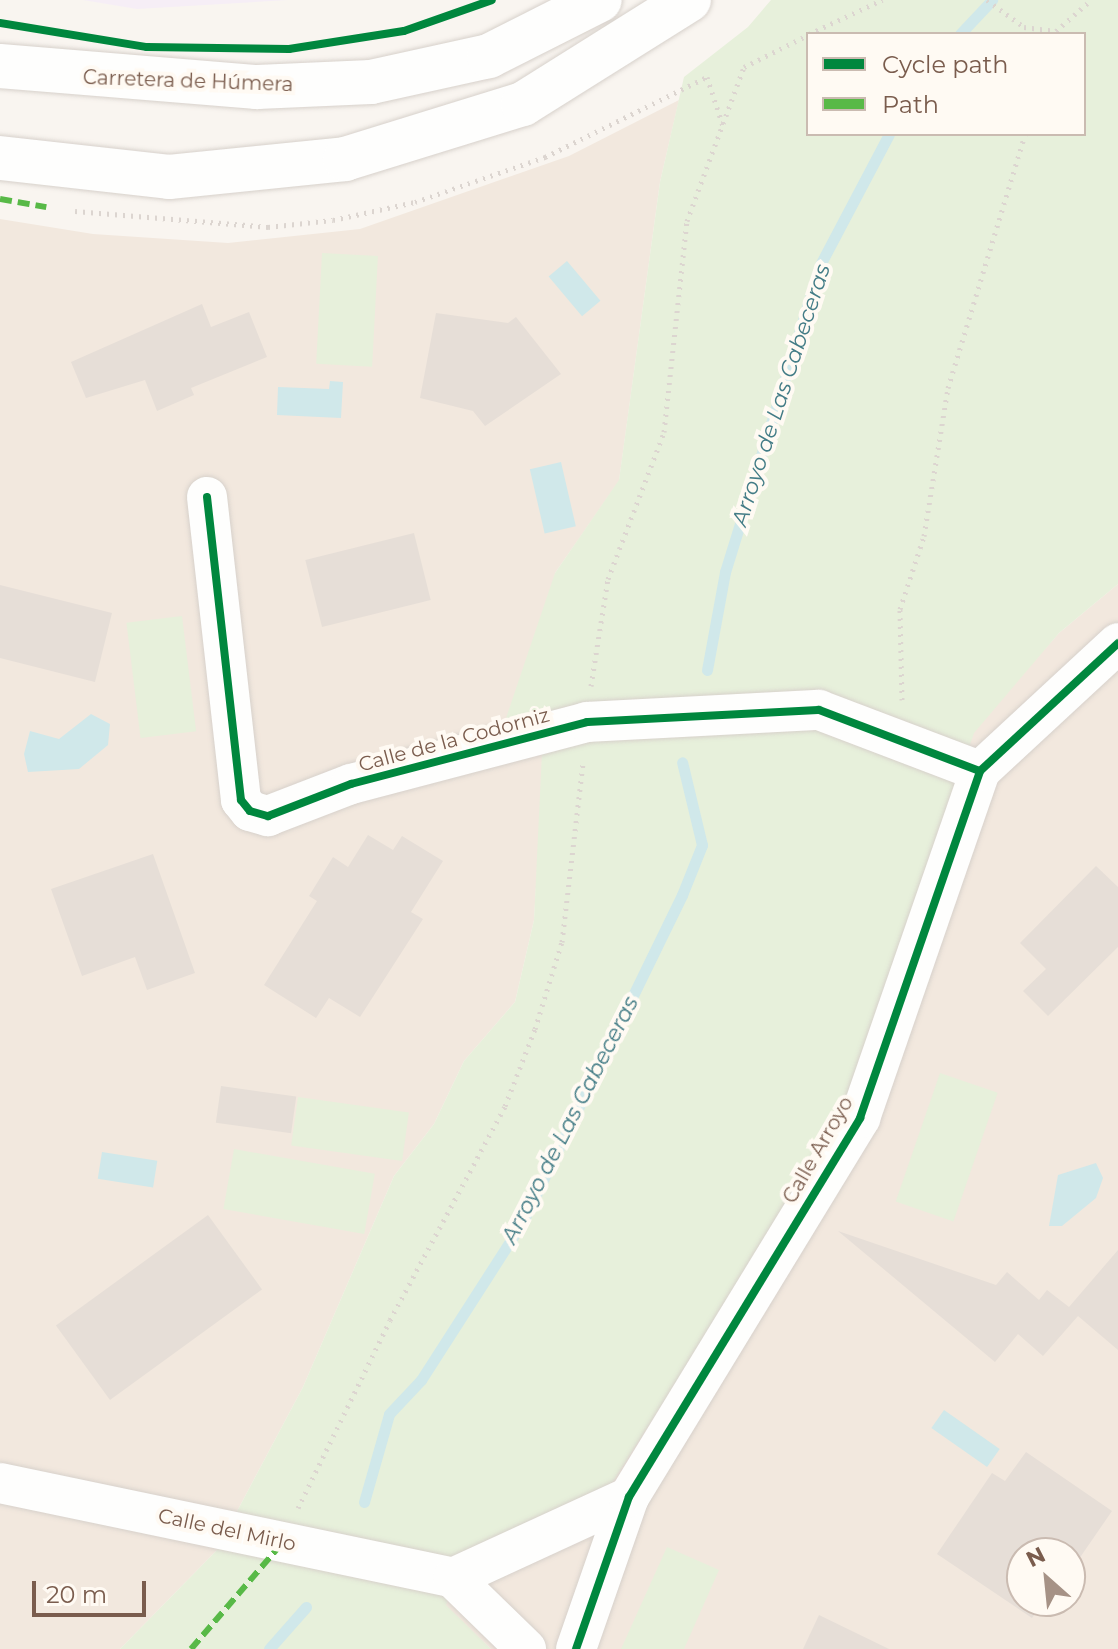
<!DOCTYPE html>
<meta charset="utf-8">
<style>
body{margin:0}
#map{position:relative;width:1118px;height:1649px;overflow:hidden;background:#f9f5f0;font-family:Montserrat,sans-serif}
div>[style]{position:absolute}
.residential>*{inset:0;background:#f2e8de}
.education>*{inset:0;background:#f6eef6}
.green>*{inset:0;background:#e7f0db;transform-origin:0 0}
.water>*{inset:0;background:#d0e8ea;transform-origin:0 0}
.stream>*{height:11px;margin:-5.5px;padding:0 5.5px;transform-origin:5.5px;border-radius:5.5px;background:#d0e8ea}
.building>*{inset:0;background:#e6ded7;transform-origin:0 0}
.path>*{height:5px;margin-top:-2.5px;transform-origin:0;background:repeating-linear-gradient(90deg,#dcd5d0 0 2px,transparent 0 8px)}
.roads{filter:drop-shadow(0 0 2px #d7d1cb) drop-shadow(0 0 2px #d7d1cb)}
.minor>*{height:40px;margin:-20px;padding:0 20px;transform-origin:20px;border-radius:20px;background:#fefefd}
.tertiary>*{height:44px;margin:-22px;padding:0 22px;transform-origin:22px;border-radius:22px;background:#fefefd}
.quiet>*{height:6px;margin-top:-3px;transform-origin:0;background:repeating-linear-gradient(90deg,#58b947 0 12px,transparent 0 18px)}
.cycleway>*{height:8px;margin:-4px;padding:0 4px;transform-origin:4px;border-radius:4px;background:#00873e}
span{translate:-50% -50%;white-space:nowrap;text-align:center;line-height:1.15;-webkit-text-stroke:8px #fffaf3;paint-order:stroke}
.street-label{font-size:20px;color:#7a5c4d}
.water-label{font-size:22px;color:#437c86;font-style:italic}
.legend{position:absolute;left:806px;top:32px;width:280px;height:104px;box-sizing:border-box;background:#fffaf3;border:2px solid #cabbb1;margin:0;padding:10px 14px;list-style:none;font-size:24px;color:#7a5c4d}
.legend li{display:flex;align-items:center;gap:16px;height:40px}
.legend b{width:40px;border:2px solid #cabbb1}
.north{position:absolute;left:1006px;top:1537px;width:80px;height:80px;box-sizing:border-box;background:#fffaf3;border:2px solid #cabbb1;border-radius:50%;rotate:333deg;font-size:22px;font-weight:700;line-height:32px;text-align:center;color:#7a5c4d}
.north::after{content:'';display:block;margin:auto;width:28px;height:36px;background:#a69286;clip-path:polygon(50% 0,100% 100%,50% 72%,0 100%)}
.scale{position:absolute;left:32px;top:1581px;width:114px;height:36px;box-sizing:border-box;border:4px solid #7a5c4d;border-top:0;padding-left:10px;font-size:24px;line-height:28px;white-space:nowrap;color:#7a5c4d;-webkit-text-stroke:6px #fffaf3;paint-order:stroke}
</style>
<div id="map">
<div class="residential">
<i style="clip-path:polygon(679px 100px,660px 182px,619px 481px,555px 573px,534px 920px,515px 1002px,464px 1061px,434px 1124px,394px 1176px,303px 1387px,216px 1551px,120px 1649px,0 1649px,0 219px,93px 234px,228px 243px,360px 229px,569px 156px)"></i>
<i style="clip-path:polygon(evenodd,1118px 584px,1118px 1649px,491px 1649px,445px 1605px,462px 1560px,967px 737px,1059px 633px,1118px 584px,1022px 1553px,1070px 1553px,1070px 1601px,1022px 1601px,1022px 1553px)"></i>
</div>
<div class="education">
<i style="clip-path:polygon(83px 0,288px 0,137px 9px)"></i>
</div>
<div class="green">
<i style="clip-path:polygon(evenodd,771px 0,1118px 0,1118px 584px,1059px 633px,974px 733px,846px 1116px,612px 1483px,462px 1560px,446px 1605px,491px 1649px,120px 1649px,216px 1551px,303px 1387px,394px 1176px,434px 1124px,464px 1061px,515px 1002px,534px 920px,542px 752px,503px 727px,555px 573px,619px 480px,660px 182px,684px 77px,748px 27px,771px 0,808px 34px,1084px 34px,1084px 134px,808px 134px,808px 34px)"></i>
<i style="left:322px;top:253px;width:56px;height:111px;rotate:3deg"></i>
<i style="left:182px;top:616px;width:116px;height:56px;rotate:83deg"></i>
<i style="left:940px;top:1073px;width:61px;height:136px;rotate:19deg"></i>
<i style="left:298px;top:1097px;width:112px;height:49px;rotate:8deg"></i>
<i style="left:234px;top:1149px;width:143px;height:61px;rotate:10deg"></i>
<i style="clip-path:polygon(667px 1547px,719px 1570px,684px 1649px,621px 1649px)"></i>
</div>
<div class="water">
<i style="left:567px;top:261px;width:52px;height:24px;rotate:50deg"></i>
<i style="clip-path:polygon(330px 381px,343px 382px,341px 418px,277px 415px,278px 387px,329px 389px)"></i>
<i style="left:561px;top:462px;width:66px;height:32px;rotate:77deg"></i>
<i style="clip-path:polygon(91px 714px,110px 724px,108px 745px,79px 769px,28px 772px,24px 754px,30px 731px,59px 739px)"></i>
<i style="left:102px;top:1152px;width:56px;height:27px;rotate:9deg"></i>
<i style="clip-path:polygon(1096px 1163px,1103px 1178px,1096px 1198px,1062px 1226px,1049px 1226px,1058px 1175px)"></i>
<i style="left:944px;top:1410px;width:68px;height:22px;rotate:35deg"></i>
</div>
<div class="stream">
<i style="left:960px;top:34px;width:47px;rotate:-46.7deg"></i>
<i style="left:707px;top:670px;width:100px;rotate:-79.6deg"></i>
<i style="left:725px;top:572px;width:321px;rotate:-72.8deg"></i>
<i style="left:820px;top:265px;width:148px;rotate:-62.2deg"></i>
<i style="left:364px;top:1502px;width:91px;rotate:-74.1deg"></i>
<i style="left:389px;top:1414px;width:47px;rotate:-46.7deg"></i>
<i style="left:421px;top:1380px;width:189px;rotate:-57.3deg"></i>
<i style="left:523px;top:1221px;width:363px;rotate:-64deg"></i>
<i style="left:682px;top:895px;width:54px;rotate:-68.2deg"></i>
<i style="left:702px;top:845px;width:85px;rotate:-103.5deg"></i>
<i style="left:269px;top:1649px;width:56px;rotate:-48.6deg"></i>
</div>
<div class="building">
<i style="clip-path:polygon(202px 304px,211px 327px,249px 312px,267px 357px,191px 388px,194px 395px,157px 411px,145px 380px,86px 398px,71px 362px)"></i>
<i style="clip-path:polygon(436px 313px,508px 323px,516px 317px,561px 374px,485px 426px,473px 411px,420px 398px)"></i>
<i style="left:414px;top:533px;width:69px;height:112px;rotate:76deg"></i>
<i style="clip-path:polygon(0 585px,112px 613px,95px 682px,0 658px)"></i>
<i style="clip-path:polygon(368px 835px,393px 850px,402px 836px,443px 861px,411px 912px,423px 919px,360px 1017px,329px 998px,316px 1018px,264px 985px,317px 901px,309px 896px,333px 857px,348px 867px)"></i>
<i style="clip-path:polygon(153px 854px,195px 973px,147px 990px,135px 957px,82px 976px,51px 889px)"></i>
<i style="clip-path:polygon(1096px 866px,1118px 887px,1118px 947px,1048px 1016px,1023px 991px,1046px 969px,1020px 943px)"></i>
<i style="left:221px;top:1086px;width:76px;height:37px;rotate:8deg"></i>
<i style="left:208px;top:1215px;width:92px;height:188px;rotate:54deg"></i>
<i style="clip-path:polygon(838px 1231px,996px 1285px,1007px 1272px,1039px 1300px,1047px 1290px,1069px 1307px,1118px 1250px,1118px 1350px,1078px 1316px,1043px 1356px,1018px 1334px,995px 1362px)"></i>
<i style="clip-path:polygon(1026px 1452px,1112px 1511px,1070px 1572px,1070px 1553px,1022px 1553px,1022px 1601px,1044px 1601px,1032px 1618px,937px 1554px,992px 1473px,1005px 1481px)"></i>
<i style="clip-path:polygon(819px 1615px,889px 1649px,803px 1649px)"></i>
</div>
<div class="path">
<i style="left:987px;top:0;width:46px;rotate:36.1deg"></i>
<i style="left:1024px;top:27px;width:32px;rotate:7deg"></i>
<i style="left:1056px;top:31px;width:47px;rotate:-41.5deg"></i>
<i style="left:809px;top:34px;width:81px;rotate:-25deg"></i>
<i style="left:75px;top:211px;width:194px;rotate:4.7deg"></i>
<i style="left:268px;top:227px;width:65px;rotate:-6.1deg"></i>
<i style="left:333px;top:220px;width:84px;rotate:-12.4deg"></i>
<i style="left:415px;top:202px;width:138px;rotate:-19.1deg"></i>
<i style="left:545px;top:157px;width:181px;rotate:-26.3deg"></i>
<i style="left:707px;top:77px;width:52px;rotate:71.9deg"></i>
<i style="left:591px;top:686px;width:108px;rotate:-81deg"></i>
<i style="left:608px;top:579px;width:157px;rotate:-69.1deg"></i>
<i style="left:664px;top:432px;width:212px;rotate:-83.8deg"></i>
<i style="left:687px;top:221px;width:164px;rotate:-69.7deg"></i>
<i style="left:744px;top:67px;width:72px;rotate:-26.6deg"></i>
<i style="left:902px;top:700px;width:91px;rotate:-91.3deg"></i>
<i style="left:900px;top:609px;width:77px;rotate:-71.8deg"></i>
<i style="left:924px;top:536px;width:150px;rotate:-80.8deg"></i>
<i style="left:948px;top:388px;width:265px;rotate:-73.1deg"></i>
<i style="left:298px;top:1508px;width:209px;rotate:-63.9deg"></i>
<i style="left:390px;top:1320px;width:243px;rotate:-61.7deg"></i>
<i style="left:505px;top:1106px;width:83px;rotate:-68.7deg"></i>
<i style="left:535px;top:1029px;width:91px;rotate:-72.8deg"></i>
<i style="left:562px;top:942px;width:180px;rotate:-83.3deg"></i>
</div>
<div class="roads">
<div class="minor">
<i style="left:207px;top:497px;width:305px;rotate:83.6deg"></i>
<i style="left:241px;top:800px;width:14px;rotate:51deg"></i>
<i style="left:250px;top:811px;width:19px;rotate:16deg"></i>
<i style="left:268px;top:816px;width:89px;rotate:-21.1deg"></i>
<i style="left:351px;top:784px;width:244px;rotate:-14.7deg"></i>
<i style="left:587px;top:722px;width:232px;rotate:-3deg"></i>
<i style="left:819px;top:710px;width:172px;rotate:20.8deg"></i>
<i style="left:0;top:1483px;width:463px;rotate:11.8deg"></i>
<i style="left:453px;top:1578px;width:102px;rotate:44.2deg"></i>
<i style="left:453px;top:1578px;width:194px;rotate:-24.7deg"></i>
<i style="left:576px;top:1649px;width:161px;rotate:-70.8deg"></i>
<i style="left:629px;top:1497px;width:444px;rotate:-58.6deg"></i>
<i style="left:860px;top:1118px;width:367px;rotate:-70.9deg"></i>
<i style="left:980px;top:771px;width:188px;rotate:-42.8deg"></i>
</div>
<div class="tertiary">
<i style="left:0;top:66px;width:258px;rotate:4.7deg"></i>
<i style="left:257px;top:87px;width:114px;rotate:-2.5deg"></i>
<i style="left:371px;top:82px;width:121px;rotate:-12.4deg"></i>
<i style="left:489px;top:56px;width:124px;rotate:-26.8deg"></i>
<i style="left:0;top:158px;width:170px;rotate:6.4deg"></i>
<i style="left:169px;top:177px;width:177px;rotate:-5.8deg"></i>
<i style="left:345px;top:159px;width:186px;rotate:-17.2deg"></i>
<i style="left:523px;top:104px;width:196px;rotate:-32.1deg"></i>
</div>
</div>
<div class="quiet">
<i style="left:0;top:199px;width:47px;rotate:9.9deg"></i>
<i style="left:191px;top:1649px;width:141px;rotate:-49.3deg"></i>
</div>
<div class="cycleway">
<i style="left:0;top:23px;width:149px;rotate:9.3deg"></i>
<i style="left:147px;top:47px;width:142px;rotate:0.8deg"></i>
<i style="left:289px;top:49px;width:116px;rotate:-8.9deg"></i>
<i style="left:404px;top:31px;width:93px;rotate:-19.4deg"></i>
<i style="left:207px;top:497px;width:305px;rotate:83.6deg"></i>
<i style="left:241px;top:800px;width:14px;rotate:51deg"></i>
<i style="left:250px;top:811px;width:19px;rotate:16deg"></i>
<i style="left:268px;top:816px;width:89px;rotate:-21.1deg"></i>
<i style="left:351px;top:784px;width:244px;rotate:-14.7deg"></i>
<i style="left:587px;top:722px;width:232px;rotate:-3deg"></i>
<i style="left:819px;top:710px;width:172px;rotate:20.8deg"></i>
<i style="left:576px;top:1649px;width:161px;rotate:-70.8deg"></i>
<i style="left:629px;top:1497px;width:444px;rotate:-58.6deg"></i>
<i style="left:860px;top:1118px;width:367px;rotate:-70.9deg"></i>
<i style="left:980px;top:771px;width:188px;rotate:-42.8deg"></i>
</div>
<div class="street-label">
<span style="left:188px;top:81px;rotate:2deg">Carretera de Húmera</span>
<span style="left:454px;top:740px;rotate:-15deg">Calle de la Codorniz</span>
<span style="left:818px;top:1150px;rotate:-60deg">Calle Arroyo</span>
<span style="left:227px;top:1530px;rotate:12deg">Calle del Mirlo</span>
</div>
<div class="water-label">
<span style="left:781px;top:395px;rotate:-72deg">Arroyo de Las Cabeceras</span>
<span style="left:570px;top:1120px;rotate:-63deg">Arroyo de Las Cabeceras</span>
</div>
<ul class="legend">
<li><b style="height:10px;background:#00873e"></b>Cycle path</li>
<li><b style="height:10px;background:#58b947"></b>Path</li>
</ul>
<div class="north">N</div>
<div class="scale">20 m</div>
</div>
